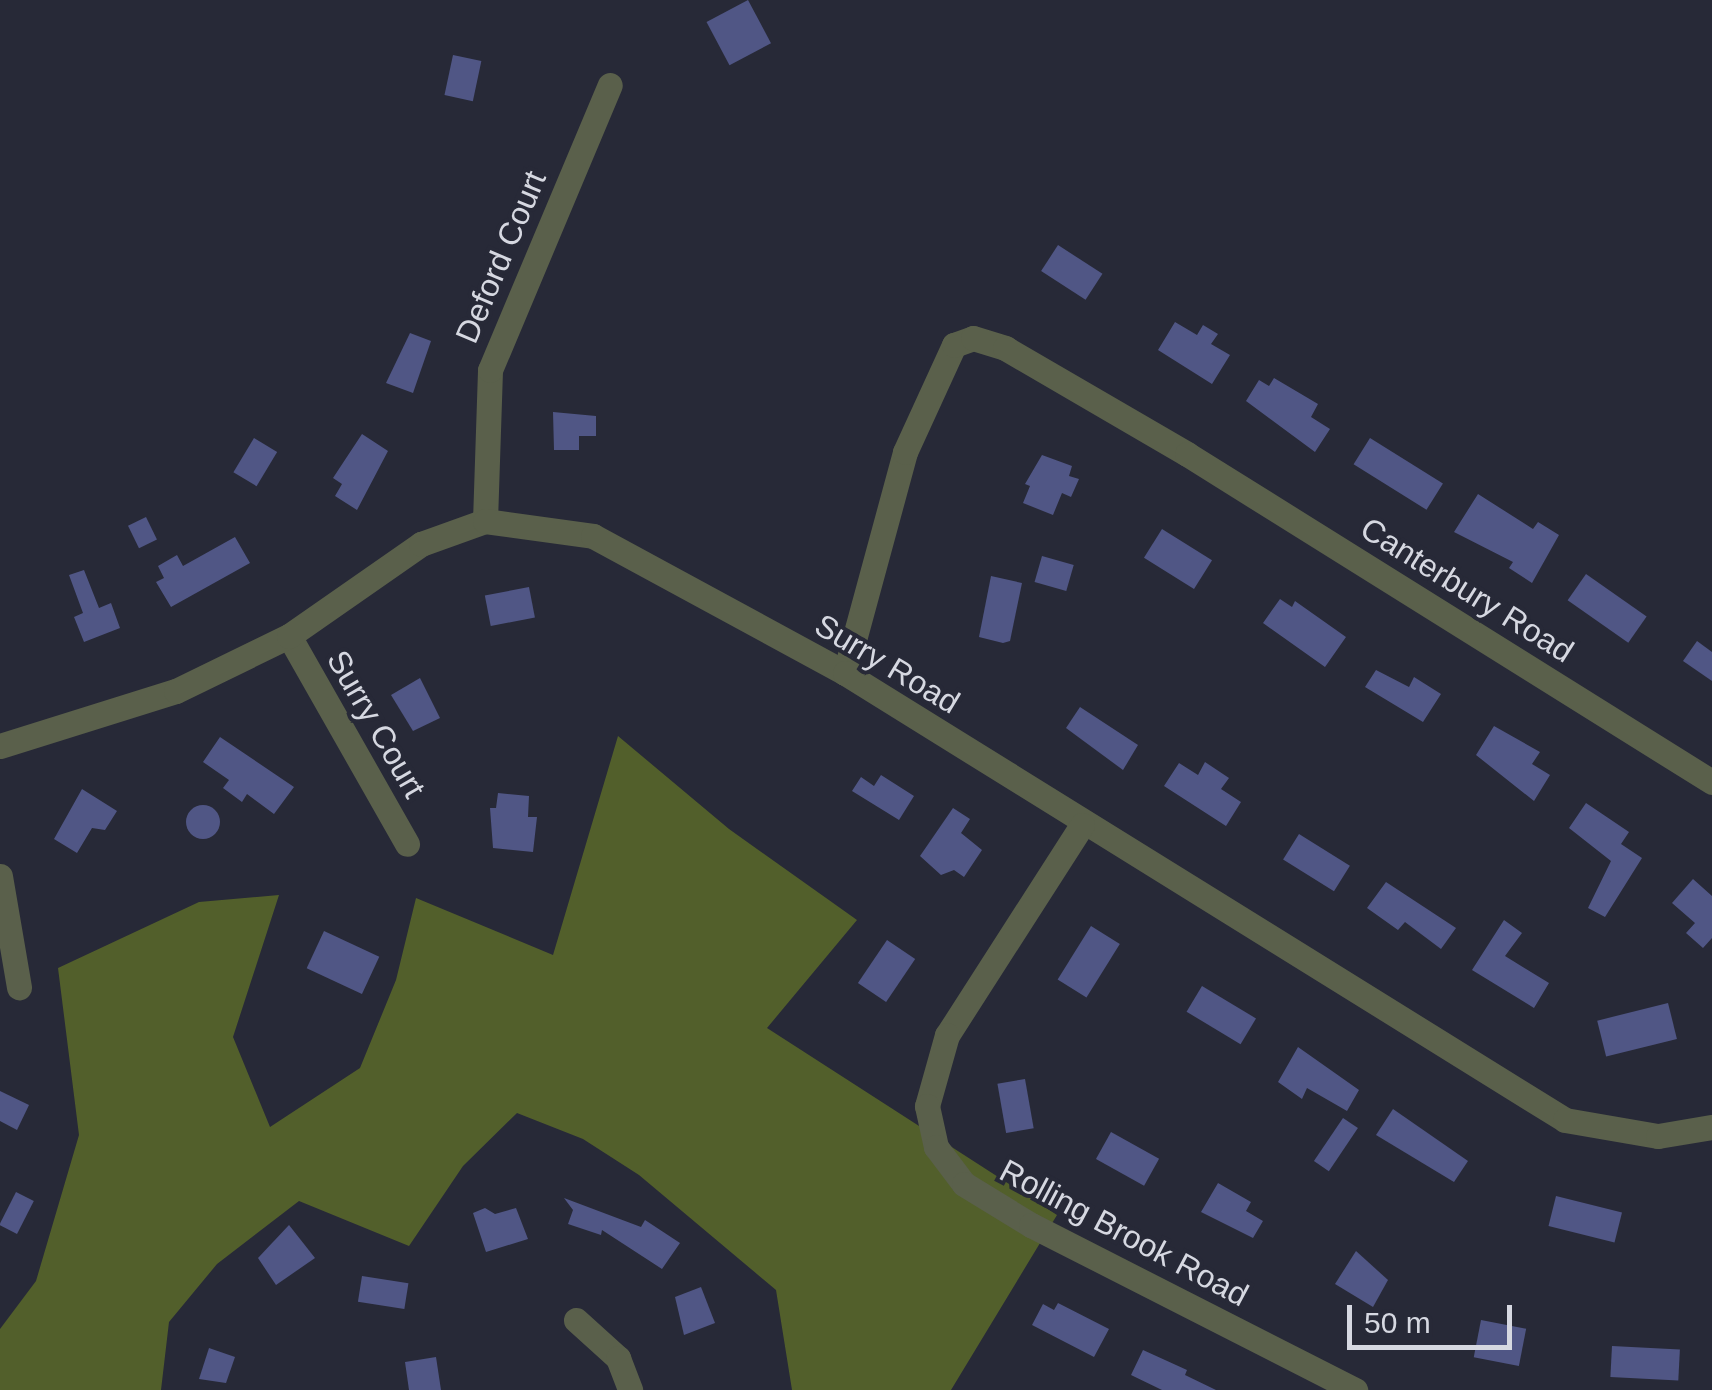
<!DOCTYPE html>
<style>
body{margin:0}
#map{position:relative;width:1712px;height:1390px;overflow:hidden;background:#272937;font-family:Arial,sans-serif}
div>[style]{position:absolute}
.forest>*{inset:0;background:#525f2b}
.building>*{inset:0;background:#505685;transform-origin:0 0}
.round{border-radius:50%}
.minor>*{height:25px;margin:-12.5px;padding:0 12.5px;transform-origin:12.5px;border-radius:12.5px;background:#5a604b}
span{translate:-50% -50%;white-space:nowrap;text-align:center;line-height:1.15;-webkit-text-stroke:8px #272937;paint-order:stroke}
.street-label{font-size:32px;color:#d6d8e1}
.scale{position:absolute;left:1347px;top:1305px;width:165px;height:45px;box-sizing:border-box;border:5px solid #d6d8e1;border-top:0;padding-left:12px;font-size:30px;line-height:35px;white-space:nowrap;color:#d6d8e1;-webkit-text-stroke:8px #272937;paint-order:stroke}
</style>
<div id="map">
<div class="forest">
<i style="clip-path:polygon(618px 736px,729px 829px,857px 920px,767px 1028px,1057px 1215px,951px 1390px,792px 1390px,776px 1290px,639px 1175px,583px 1139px,517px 1113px,463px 1166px,409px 1246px,299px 1201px,217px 1264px,169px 1322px,161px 1390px,0 1390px,0 1329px,36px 1281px,79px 1135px,58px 968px,199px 902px,279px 895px,233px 1037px,270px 1127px,360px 1068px,396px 980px,416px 898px,553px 955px)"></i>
</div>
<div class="building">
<i style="left:748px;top:0;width:49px;height:47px;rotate:62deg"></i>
<i style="left:453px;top:55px;width:29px;height:41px;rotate:12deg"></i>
<i style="left:1058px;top:245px;width:53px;height:31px;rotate:33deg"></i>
<i style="clip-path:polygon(1175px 322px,1197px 335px,1203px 325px,1218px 334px,1211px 344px,1230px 355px,1212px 384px,1158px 350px)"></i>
<i style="clip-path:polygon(410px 333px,431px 341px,413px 393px,386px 383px)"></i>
<i style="clip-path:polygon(1274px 378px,1318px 404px,1311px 417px,1330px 429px,1315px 452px,1246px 401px,1259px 380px,1269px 386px)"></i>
<i style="clip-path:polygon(553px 412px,596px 416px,596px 436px,579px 436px,579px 450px,554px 450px)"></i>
<i style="clip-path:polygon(362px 434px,388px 451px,357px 510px,335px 496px,342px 484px,333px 478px)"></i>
<i style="left:254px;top:438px;width:27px;height:40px;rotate:31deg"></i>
<i style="left:1370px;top:438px;width:86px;height:31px;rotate:32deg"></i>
<i style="clip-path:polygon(1042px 455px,1072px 466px,1069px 476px,1079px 479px,1071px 497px,1062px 493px,1053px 515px,1023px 503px,1030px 486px,1025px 484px)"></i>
<i style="clip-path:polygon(1478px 494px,1533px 529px,1538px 522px,1559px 535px,1532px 583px,1509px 568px,1513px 562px,1454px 532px)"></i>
<i style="left:146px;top:517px;width:25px;height:20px;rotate:64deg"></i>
<i style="left:1162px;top:529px;width:59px;height:34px;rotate:32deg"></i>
<i style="clip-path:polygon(235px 537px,250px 563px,171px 607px,156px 582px,164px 578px,158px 566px,177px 555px,183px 566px)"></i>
<i style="left:1042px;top:556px;width:33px;height:27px;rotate:16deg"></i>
<i style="clip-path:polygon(84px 570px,99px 608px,111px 603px,120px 628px,84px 642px,74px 617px,83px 613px,69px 575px)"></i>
<i style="left:1586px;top:574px;width:74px;height:32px;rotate:35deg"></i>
<i style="clip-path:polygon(991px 576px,1022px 583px,1010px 641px,1003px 643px,979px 637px)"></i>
<i style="left:529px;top:587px;width:31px;height:45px;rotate:79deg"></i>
<i style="clip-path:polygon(1280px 599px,1292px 607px,1295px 601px,1346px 637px,1325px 667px,1263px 623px)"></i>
<i style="clip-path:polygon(1697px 641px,1712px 652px,1712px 681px,1683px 661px)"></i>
<i style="clip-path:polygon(1376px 670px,1409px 687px,1414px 677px,1441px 694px,1423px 722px,1365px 687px)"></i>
<i style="clip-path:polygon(420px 678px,440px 718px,413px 731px,391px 695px)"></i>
<i style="clip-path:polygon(1080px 707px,1138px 745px,1123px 770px,1066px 728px)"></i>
<i style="clip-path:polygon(1494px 726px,1540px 752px,1532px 764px,1550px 775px,1534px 801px,1476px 755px)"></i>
<i style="clip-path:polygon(220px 737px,294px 787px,274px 814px,247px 794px,242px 802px,223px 788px,229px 780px,203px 762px)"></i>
<i style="clip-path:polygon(1205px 762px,1229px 778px,1221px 789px,1241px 802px,1226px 826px,1164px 786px,1179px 763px,1198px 775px)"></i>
<i style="clip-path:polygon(881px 775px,914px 796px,899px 820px,852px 791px,861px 777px,874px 786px)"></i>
<i style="clip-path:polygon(82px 789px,117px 811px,105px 830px,92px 828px,77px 853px,54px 839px)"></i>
<i style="clip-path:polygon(498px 793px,529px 796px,528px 817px,537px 817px,533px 852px,493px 848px,490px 808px,496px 808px)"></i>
<i style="clip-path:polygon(1586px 803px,1629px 832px,1621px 844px,1642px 858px,1605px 917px,1588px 908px,1611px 861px,1569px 828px)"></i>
<i class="round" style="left:186px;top:805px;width:34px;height:34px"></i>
<i style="clip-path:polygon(953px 808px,970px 819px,961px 833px,982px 850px,964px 877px,954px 870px,941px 875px,920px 856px)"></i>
<i style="left:1299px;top:834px;width:60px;height:30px;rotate:32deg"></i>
<i style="clip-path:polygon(1693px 879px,1712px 896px,1712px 938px,1703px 948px,1686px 933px,1695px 923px,1672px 903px)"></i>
<i style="clip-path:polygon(1386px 882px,1456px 928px,1441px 949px,1405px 922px,1398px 930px,1367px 908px)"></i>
<i style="clip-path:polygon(1504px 920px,1522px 933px,1505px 956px,1549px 983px,1534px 1008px,1472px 970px)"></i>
<i style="left:1091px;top:926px;width:34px;height:63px;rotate:32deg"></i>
<i style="left:324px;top:931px;width:61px;height:41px;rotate:25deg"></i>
<i style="left:887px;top:940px;width:34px;height:52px;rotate:34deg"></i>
<i style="left:1202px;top:986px;width:63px;height:30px;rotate:31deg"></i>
<i style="left:1668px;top:1003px;width:37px;height:73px;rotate:76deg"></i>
<i style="clip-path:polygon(1298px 1047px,1359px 1090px,1347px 1111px,1307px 1088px,1302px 1099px,1278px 1082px)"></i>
<i style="left:1025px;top:1079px;width:50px;height:28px;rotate:80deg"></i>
<i style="clip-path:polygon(0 1091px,29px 1105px,17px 1130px,0 1121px)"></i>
<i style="clip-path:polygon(1393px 1109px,1468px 1161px,1454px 1182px,1376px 1135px)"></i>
<i style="left:1343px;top:1118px;width:18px;height:52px;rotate:34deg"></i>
<i style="left:1111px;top:1132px;width:55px;height:31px;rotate:29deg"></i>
<i style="clip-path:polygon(1218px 1183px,1251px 1202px,1246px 1211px,1263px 1221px,1253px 1238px,1201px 1212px)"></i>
<i style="left:16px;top:1192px;width:20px;height:37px;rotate:27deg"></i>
<i style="left:1556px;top:1196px;width:68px;height:31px;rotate:14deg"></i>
<i style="clip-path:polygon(564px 1198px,641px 1227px,645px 1220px,680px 1243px,662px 1269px,602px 1230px,601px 1235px,568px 1224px,573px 1210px)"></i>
<i style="clip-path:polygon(485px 1208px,495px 1214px,516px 1208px,528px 1239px,486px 1252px,473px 1213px)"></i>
<i style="clip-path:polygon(289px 1225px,315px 1258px,276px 1285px,258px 1258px)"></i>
<i style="clip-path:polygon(1356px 1251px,1388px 1280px,1373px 1307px,1335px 1284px)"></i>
<i style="left:362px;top:1276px;width:47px;height:26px;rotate:9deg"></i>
<i style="clip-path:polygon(701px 1287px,715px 1323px,684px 1335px,675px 1297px)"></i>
<i style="clip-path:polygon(1058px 1303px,1109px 1329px,1094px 1357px,1032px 1325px,1043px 1304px,1054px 1310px)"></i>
<i style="left:1481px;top:1320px;width:46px;height:38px;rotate:11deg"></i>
<i style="left:1612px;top:1346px;width:68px;height:31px;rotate:3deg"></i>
<i style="clip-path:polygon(209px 1348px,235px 1357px,226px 1383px,199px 1379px)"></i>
<i style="clip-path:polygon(1143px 1350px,1187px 1370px,1185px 1375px,1216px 1390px,1162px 1390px,1131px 1375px)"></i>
<i style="clip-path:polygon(436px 1357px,441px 1390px,409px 1390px,405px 1362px)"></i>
</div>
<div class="minor">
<i style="left:485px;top:521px;width:151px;rotate:-88.1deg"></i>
<i style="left:490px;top:370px;width:309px;rotate:-67.2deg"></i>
<i style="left:289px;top:636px;width:239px;rotate:60.4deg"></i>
<i style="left:845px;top:673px;width:229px;rotate:-74.8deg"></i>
<i style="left:905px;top:452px;width:118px;rotate:-65.4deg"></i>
<i style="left:954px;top:345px;width:20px;rotate:-20deg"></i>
<i style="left:973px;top:338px;width:34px;rotate:17deg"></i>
<i style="left:1005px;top:348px;width:211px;rotate:30.2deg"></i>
<i style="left:1187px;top:454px;width:619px;rotate:32deg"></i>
<i style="left:0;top:746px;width:184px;rotate:-17.4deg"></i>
<i style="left:176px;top:691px;width:126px;rotate:-26deg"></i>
<i style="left:289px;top:636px;width:161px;rotate:-34.9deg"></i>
<i style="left:421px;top:544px;width:68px;rotate:-19.8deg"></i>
<i style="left:485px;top:521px;width:109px;rotate:7.9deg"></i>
<i style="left:593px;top:536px;width:287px;rotate:28.5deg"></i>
<i style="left:845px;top:673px;width:847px;rotate:31.83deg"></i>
<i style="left:1565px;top:1120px;width:94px;rotate:9.8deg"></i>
<i style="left:1658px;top:1136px;width:55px;rotate:-9.5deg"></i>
<i style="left:1082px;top:825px;width:250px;rotate:122.7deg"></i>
<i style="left:947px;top:1035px;width:74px;rotate:105.7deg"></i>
<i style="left:927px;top:1106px;width:42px;rotate:77.6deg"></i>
<i style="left:936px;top:1147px;width:46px;rotate:52.9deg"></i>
<i style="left:964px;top:1184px;width:79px;rotate:31.5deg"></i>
<i style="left:1031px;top:1225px;width:364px;rotate:27deg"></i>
<i style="left:0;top:876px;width:113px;rotate:80.3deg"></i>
<i style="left:576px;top:1320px;width:57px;rotate:42.1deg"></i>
<i style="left:618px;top:1358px;width:34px;rotate:69deg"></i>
</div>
<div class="street-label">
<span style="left:501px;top:257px;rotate:-67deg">Deford Court</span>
<span style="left:1467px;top:590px;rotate:32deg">Canterbury Road</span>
<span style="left:887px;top:664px;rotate:31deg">Surry Road</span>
<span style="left:376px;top:724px;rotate:60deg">Surry Court</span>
<span style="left:1124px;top:1233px;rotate:28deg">Rolling Brook Road</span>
</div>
<div class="scale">50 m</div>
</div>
